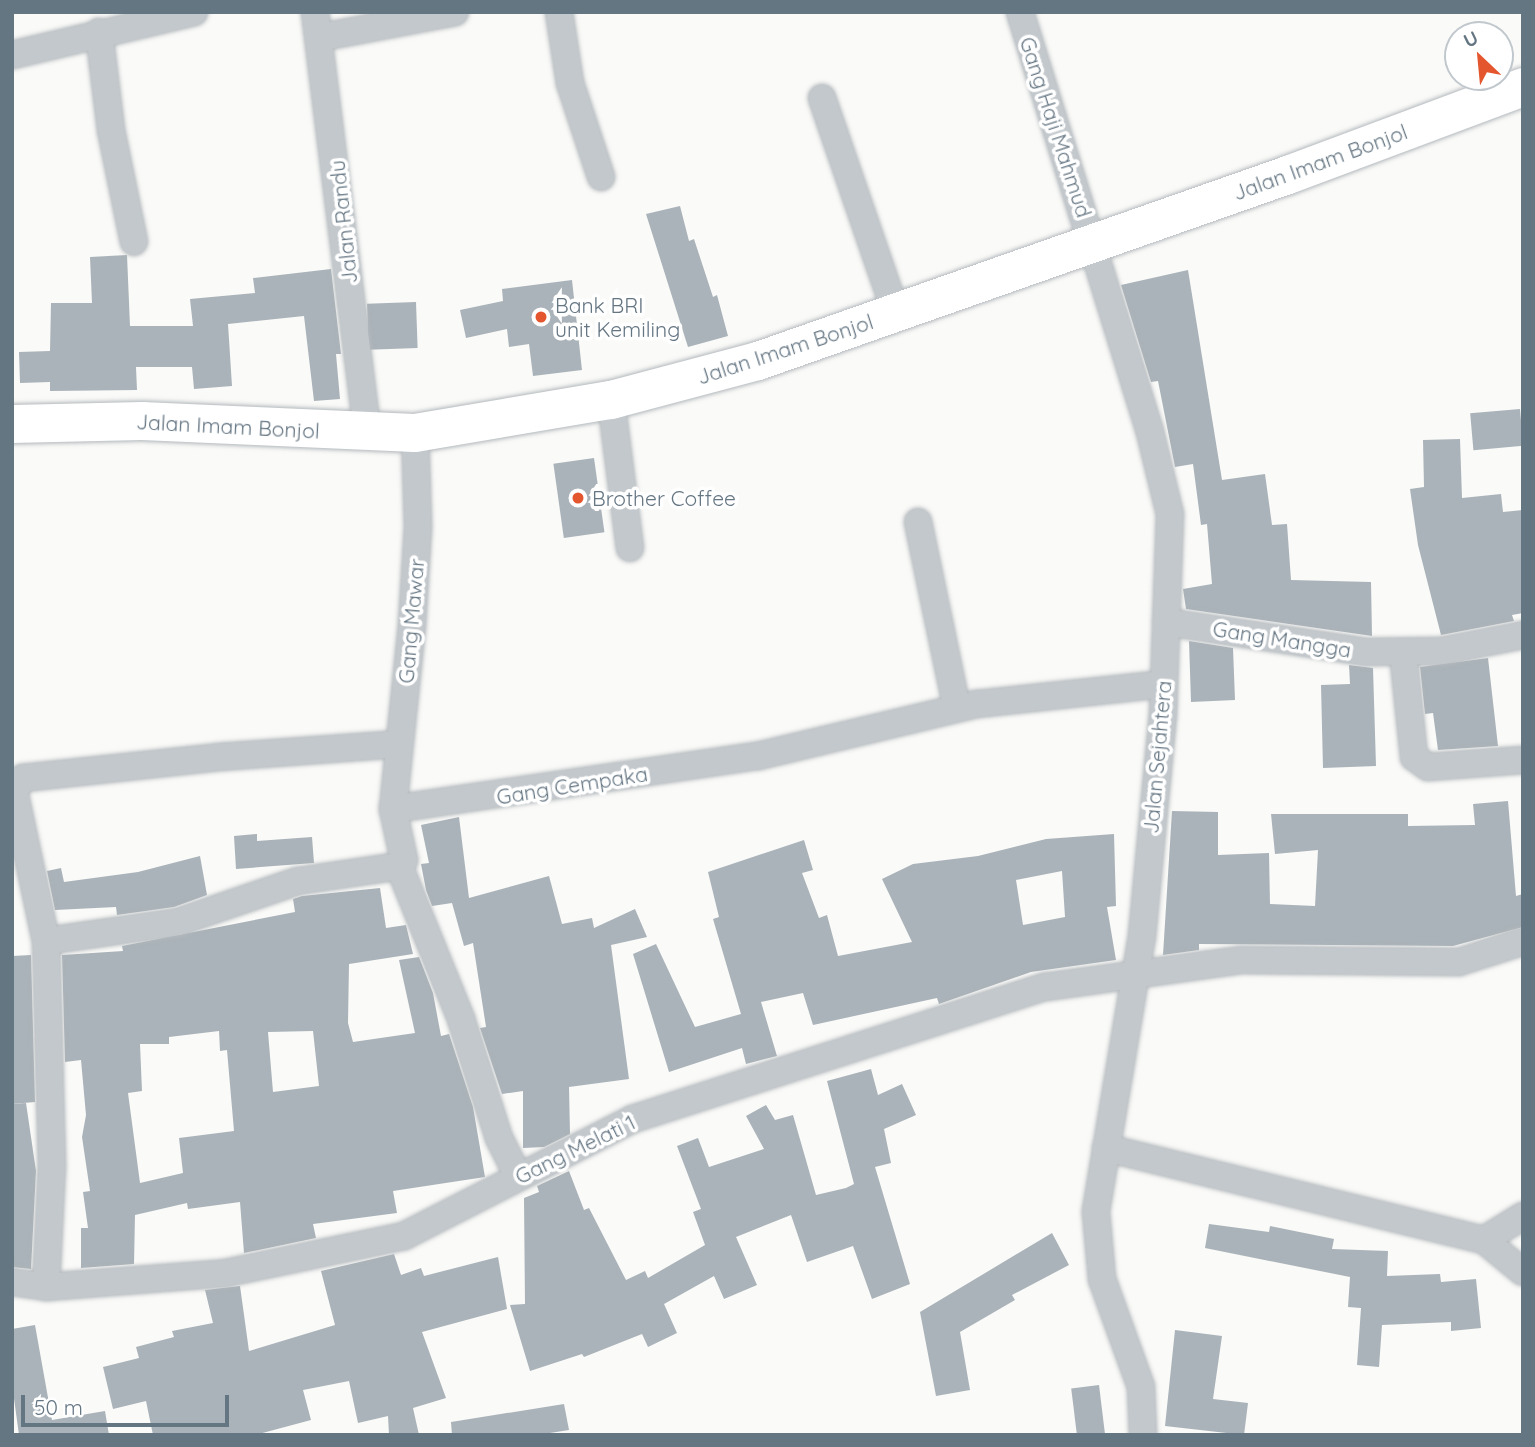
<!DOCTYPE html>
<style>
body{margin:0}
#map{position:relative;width:1535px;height:1447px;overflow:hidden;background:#fafaf8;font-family:Quicksand,sans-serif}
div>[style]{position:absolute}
.building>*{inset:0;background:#aab3b9;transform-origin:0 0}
.roads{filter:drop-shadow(0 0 2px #b4b9bd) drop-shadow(0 0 2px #b4b9bd)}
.street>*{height:26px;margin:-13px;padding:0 13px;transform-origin:13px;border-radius:13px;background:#c3c8cc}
.highway>*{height:38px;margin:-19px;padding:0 19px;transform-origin:19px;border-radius:19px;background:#fff}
.dots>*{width:19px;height:19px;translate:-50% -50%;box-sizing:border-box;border:4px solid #fff;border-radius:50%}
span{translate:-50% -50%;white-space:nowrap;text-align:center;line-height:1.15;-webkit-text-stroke:7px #fff;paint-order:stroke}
.street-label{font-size:21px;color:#657683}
.poi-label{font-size:21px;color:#657683}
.left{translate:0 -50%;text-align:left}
.frame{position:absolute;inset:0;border:14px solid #657683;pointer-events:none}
.north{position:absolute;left:1444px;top:21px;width:70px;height:70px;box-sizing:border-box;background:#fff;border:2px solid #c1c8cd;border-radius:50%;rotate:334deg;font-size:19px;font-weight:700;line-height:28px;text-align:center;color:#657683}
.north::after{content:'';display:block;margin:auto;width:24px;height:32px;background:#e4572e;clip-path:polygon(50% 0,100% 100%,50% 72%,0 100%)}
.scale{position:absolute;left:21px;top:1395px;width:208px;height:32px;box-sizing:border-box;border:4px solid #657683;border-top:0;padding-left:9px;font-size:21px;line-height:24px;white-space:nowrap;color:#657683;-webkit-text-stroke:5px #fff;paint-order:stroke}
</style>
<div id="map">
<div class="building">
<i style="clip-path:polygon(680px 206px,689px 241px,694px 239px,713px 297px,717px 295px,728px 336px,688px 347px,646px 214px)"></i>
<i style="clip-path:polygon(127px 255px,130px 326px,193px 326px,190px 299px,255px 293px,253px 278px,331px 269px,341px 354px,336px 354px,340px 399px,314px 401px,304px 316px,228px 324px,232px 386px,194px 389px,192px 367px,136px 367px,137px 390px,50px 391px,50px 382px,20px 383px,19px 352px,50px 351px,51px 303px,92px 303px,90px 257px)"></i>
<i style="clip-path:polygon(1188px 270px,1222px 480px,1265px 474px,1272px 525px,1287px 524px,1291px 580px,1371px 582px,1372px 636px,1186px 609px,1183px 589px,1212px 584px,1207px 524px,1201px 525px,1193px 464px,1175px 467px,1158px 381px,1151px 382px,1121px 285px)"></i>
<i style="clip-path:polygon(572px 280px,582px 370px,533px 376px,529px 344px,509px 347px,507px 329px,466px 338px,460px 310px,503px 301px,502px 289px)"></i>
<i style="left:416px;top:302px;width:46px;height:49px;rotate:88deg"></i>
<i style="left:1520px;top:409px;width:37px;height:50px;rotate:85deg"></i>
<i style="clip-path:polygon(1460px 439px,1462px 498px,1501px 494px,1503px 512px,1523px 510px,1523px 613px,1512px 615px,1514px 621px,1441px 635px,1418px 545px,1410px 489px,1424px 487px,1423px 440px)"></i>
<i style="left:594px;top:458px;width:75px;height:41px;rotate:82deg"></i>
<i style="clip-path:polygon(1189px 641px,1233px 648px,1235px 700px,1191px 702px)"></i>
<i style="clip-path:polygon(1488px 658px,1498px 746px,1438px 750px,1433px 713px,1425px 714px,1420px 667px)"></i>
<i style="clip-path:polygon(1349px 665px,1373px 668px,1376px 766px,1323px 768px,1321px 685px,1350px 684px)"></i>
<i style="clip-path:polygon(1508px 801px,1516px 896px,1523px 894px,1523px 927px,1453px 946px,1199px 944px,1199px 950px,1163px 955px,1172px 811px,1218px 812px,1218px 855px,1269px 853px,1270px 904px,1315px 906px,1318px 850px,1275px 854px,1271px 814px,1408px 814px,1408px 826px,1475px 825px,1473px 804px)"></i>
<i style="clip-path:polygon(459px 817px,469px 898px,549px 876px,562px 924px,592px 918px,594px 928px,635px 909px,647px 937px,611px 945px,629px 1079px,569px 1087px,570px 1134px,544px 1147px,523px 1148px,523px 1091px,502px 1094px,480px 1028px,486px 1027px,473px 943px,464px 946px,452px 903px,432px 906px,426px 890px,421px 864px,429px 863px,421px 825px)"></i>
<i style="clip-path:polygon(257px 834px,257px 841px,312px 837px,314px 863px,236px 869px,234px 836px)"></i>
<i style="clip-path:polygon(evenodd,1114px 834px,1116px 906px,1107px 907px,1116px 960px,1031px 972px,939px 1004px,937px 998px,813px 1025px,803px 993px,761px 1002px,777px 1056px,746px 1064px,742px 1048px,669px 1072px,633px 954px,656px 944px,695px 1027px,741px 1014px,713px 919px,719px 917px,708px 872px,804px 840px,813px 870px,802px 873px,819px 918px,827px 915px,838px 956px,912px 942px,882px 879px,913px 864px,978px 856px,1046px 839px,1114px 834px,1062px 871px,1065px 917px,1023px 925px,1016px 880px,1062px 871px)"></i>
<i style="clip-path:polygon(200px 856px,207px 895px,174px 907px,117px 915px,116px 907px,55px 910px,47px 871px,61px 868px,64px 882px,138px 872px)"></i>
<i style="clip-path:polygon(evenodd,380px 888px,386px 928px,406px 925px,413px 954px,349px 964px,348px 1023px,353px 1042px,415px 1033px,399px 960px,419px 957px,433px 993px,441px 1036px,449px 1034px,473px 1107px,485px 1177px,393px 1191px,397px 1213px,313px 1224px,316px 1238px,244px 1253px,240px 1202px,188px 1209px,187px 1203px,135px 1215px,134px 1264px,81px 1268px,81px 1228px,88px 1228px,83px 1192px,90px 1191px,82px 1137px,86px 1115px,81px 1060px,65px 1062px,62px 955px,123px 951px,122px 946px,295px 912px,293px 899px,302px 896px,380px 888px,219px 1031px,220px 1051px,227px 1050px,234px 1131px,179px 1138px,183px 1173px,140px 1183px,128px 1093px,142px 1091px,140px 1044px,169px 1044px,169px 1037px,219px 1031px,380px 888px,313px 1031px,319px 1086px,273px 1092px,268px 1032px,313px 1031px)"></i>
<i style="clip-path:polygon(31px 955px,35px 1102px,12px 1104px,12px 956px)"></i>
<i style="clip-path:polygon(871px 1069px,878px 1095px,902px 1084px,916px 1115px,884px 1129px,891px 1163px,875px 1167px,910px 1284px,872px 1299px,853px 1246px,807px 1262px,791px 1215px,736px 1237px,757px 1285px,724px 1299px,714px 1276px,664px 1304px,677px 1333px,648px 1347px,642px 1334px,584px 1357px,582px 1354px,530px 1371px,510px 1305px,525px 1304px,524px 1198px,539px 1192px,537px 1186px,569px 1171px,584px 1210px,589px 1208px,626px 1280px,645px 1271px,648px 1278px,705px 1245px,693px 1212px,701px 1209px,677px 1146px,698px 1138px,709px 1167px,764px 1149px,746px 1116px,766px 1105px,775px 1120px,793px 1115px,816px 1195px,846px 1188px,854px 1184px,827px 1081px)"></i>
<i style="clip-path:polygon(26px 1103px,36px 1171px,31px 1269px,12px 1267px,12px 1104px)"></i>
<i style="clip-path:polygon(1209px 1224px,1269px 1232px,1270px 1226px,1334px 1239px,1332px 1249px,1388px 1251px,1387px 1276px,1440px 1274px,1441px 1282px,1476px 1279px,1481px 1328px,1451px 1331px,1451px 1322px,1382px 1325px,1379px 1367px,1357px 1365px,1361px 1308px,1348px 1307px,1350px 1277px,1205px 1248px)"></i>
<i style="clip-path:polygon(1052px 1233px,1069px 1265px,1012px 1295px,1015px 1300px,960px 1332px,970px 1390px,936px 1396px,920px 1312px)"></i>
<i style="clip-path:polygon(394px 1254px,401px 1275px,421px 1268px,424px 1276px,498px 1257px,507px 1309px,422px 1332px,446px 1398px,413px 1408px,419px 1435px,389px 1435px,388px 1416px,358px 1423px,349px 1381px,303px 1390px,311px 1420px,255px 1435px,153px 1435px,146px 1401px,113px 1409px,103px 1367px,139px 1358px,136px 1347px,174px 1337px,172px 1331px,213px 1323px,205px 1290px,240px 1286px,249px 1351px,335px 1325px,321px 1271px)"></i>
<i style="clip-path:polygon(35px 1325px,52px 1420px,105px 1411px,109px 1435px,19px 1435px,12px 1384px,12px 1329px)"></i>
<i style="clip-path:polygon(1175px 1330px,1222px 1336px,1213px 1399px,1248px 1403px,1244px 1435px,1165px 1426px)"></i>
<i style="left:1099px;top:1385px;width:50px;height:28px;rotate:83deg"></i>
<i style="clip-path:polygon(564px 1404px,569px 1430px,537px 1435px,452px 1435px,451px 1422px)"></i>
</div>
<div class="roads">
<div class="street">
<i style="left:315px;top:12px;width:423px;rotate:82.9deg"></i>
<i style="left:559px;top:12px;width:72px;rotate:81.2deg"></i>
<i style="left:570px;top:83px;width:99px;rotate:71.7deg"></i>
<i style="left:1020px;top:12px;width:436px;rotate:72.8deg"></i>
<i style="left:1149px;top:428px;width:89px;rotate:76.3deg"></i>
<i style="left:1170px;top:514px;width:200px;rotate:92deg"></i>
<i style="left:1163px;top:714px;width:223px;rotate:95.4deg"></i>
<i style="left:1142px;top:936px;width:280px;rotate:99.5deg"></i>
<i style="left:1096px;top:1212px;width:67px;rotate:84.9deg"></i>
<i style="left:1102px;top:1279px;width:115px;rotate:70.1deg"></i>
<i style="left:1141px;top:1387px;width:48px;rotate:87.6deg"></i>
<i style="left:99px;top:32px;width:99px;rotate:83deg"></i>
<i style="left:111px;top:130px;width:114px;rotate:78.4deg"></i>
<i style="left:322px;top:37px;width:135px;rotate:-10.6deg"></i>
<i style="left:12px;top:55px;width:187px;rotate:-13.3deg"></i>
<i style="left:822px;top:98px;width:227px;rotate:71deg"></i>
<i style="left:611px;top:400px;width:149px;rotate:82.7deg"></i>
<i style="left:918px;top:522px;width:190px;rotate:78.2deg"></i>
<i style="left:1166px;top:622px;width:202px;rotate:8.5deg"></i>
<i style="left:1366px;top:652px;width:75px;rotate:-0.8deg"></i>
<i style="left:1441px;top:651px;width:84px;rotate:-11deg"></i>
<i style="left:1403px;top:652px;width:106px;rotate:84deg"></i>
<i style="left:1414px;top:757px;width:17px;rotate:36deg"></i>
<i style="left:1428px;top:767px;width:95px;rotate:-4.2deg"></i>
<i style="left:393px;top:809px;width:185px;rotate:-84.1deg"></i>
<i style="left:412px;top:625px;width:99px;rotate:-86.5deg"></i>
<i style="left:418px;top:526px;width:93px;rotate:-91.8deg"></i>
<i style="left:399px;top:866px;width:165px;rotate:67.9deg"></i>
<i style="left:461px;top:1019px;width:125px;rotate:72.3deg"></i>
<i style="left:499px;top:1138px;width:42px;rotate:63.4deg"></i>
<i style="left:46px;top:941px;width:133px;rotate:-8.2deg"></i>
<i style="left:178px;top:922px;width:127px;rotate:-18.9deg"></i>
<i style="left:298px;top:881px;width:102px;rotate:-8.4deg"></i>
<i style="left:399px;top:866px;width:8px;rotate:-50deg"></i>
<i style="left:404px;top:860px;width:52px;rotate:-102.2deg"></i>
<i style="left:393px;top:809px;width:369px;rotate:-8.3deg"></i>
<i style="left:758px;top:756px;width:225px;rotate:-13.4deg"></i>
<i style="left:977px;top:704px;width:188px;rotate:-6.1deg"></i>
<i style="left:1106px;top:1148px;width:389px;rotate:13.7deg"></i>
<i style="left:1484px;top:1240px;width:50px;rotate:39.4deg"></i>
<i style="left:1484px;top:1240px;width:46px;rotate:-31.6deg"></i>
<i style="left:12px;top:1282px;width:34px;rotate:8deg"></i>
<i style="left:46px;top:1287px;width:181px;rotate:-4.4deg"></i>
<i style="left:226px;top:1273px;width:182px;rotate:-11.7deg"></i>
<i style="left:404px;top:1236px;width:257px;rotate:-27.1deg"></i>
<i style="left:633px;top:1119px;width:433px;rotate:-17.8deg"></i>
<i style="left:1045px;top:987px;width:199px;rotate:-7.8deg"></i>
<i style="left:1242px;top:960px;width:217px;rotate:0.5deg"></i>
<i style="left:1459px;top:962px;width:65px;rotate:-17.9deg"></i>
<i style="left:46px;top:1287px;width:121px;rotate:-87.2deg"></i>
<i style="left:52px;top:1166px;width:225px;rotate:-91.5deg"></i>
<i style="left:46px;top:941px;width:153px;rotate:-102deg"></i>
<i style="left:14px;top:791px;width:16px;rotate:-55deg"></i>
<i style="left:23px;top:778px;width:197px;rotate:-6.1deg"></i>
<i style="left:219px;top:757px;width:180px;rotate:-4.1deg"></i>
</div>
<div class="highway">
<i style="left:12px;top:424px;width:130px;rotate:-1.3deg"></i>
<i style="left:142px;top:421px;width:273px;rotate:2.5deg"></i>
<i style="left:415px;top:433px;width:199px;rotate:-9.6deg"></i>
<i style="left:611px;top:400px;width:152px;rotate:-14.9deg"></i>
<i style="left:758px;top:361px;width:562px;rotate:-19.34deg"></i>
<i style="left:1288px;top:175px;width:251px;rotate:-20.5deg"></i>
</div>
</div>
<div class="dots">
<i style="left:541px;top:317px;background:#e4572e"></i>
<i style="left:578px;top:498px;background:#e4572e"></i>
</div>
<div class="street-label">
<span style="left:1056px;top:127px;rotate:72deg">Gang Haji Mahmud</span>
<span style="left:1320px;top:162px;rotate:-20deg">Jalan Imam Bonjol</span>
<span style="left:343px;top:222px;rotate:-96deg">Jalan Randu</span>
<span style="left:785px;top:349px;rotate:-18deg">Jalan Imam Bonjol</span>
<span style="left:228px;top:426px;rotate:3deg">Jalan Imam Bonjol</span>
<span style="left:411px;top:621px;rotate:-85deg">Gang Mawar</span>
<span style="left:1282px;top:639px;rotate:9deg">Gang Mangga</span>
<span style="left:1157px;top:757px;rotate:-85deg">Jalan Sejahtera</span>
<span style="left:572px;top:785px;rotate:-9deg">Gang Cempaka</span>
<span style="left:575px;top:1149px;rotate:-26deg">Gang Melati 1</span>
</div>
<div class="poi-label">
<span class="left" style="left:555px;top:317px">Bank BRI<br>unit Kemiling</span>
<span class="left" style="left:592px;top:498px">Brother Coffee</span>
</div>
<div class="frame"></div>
<div class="north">U</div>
<div class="scale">50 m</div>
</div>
